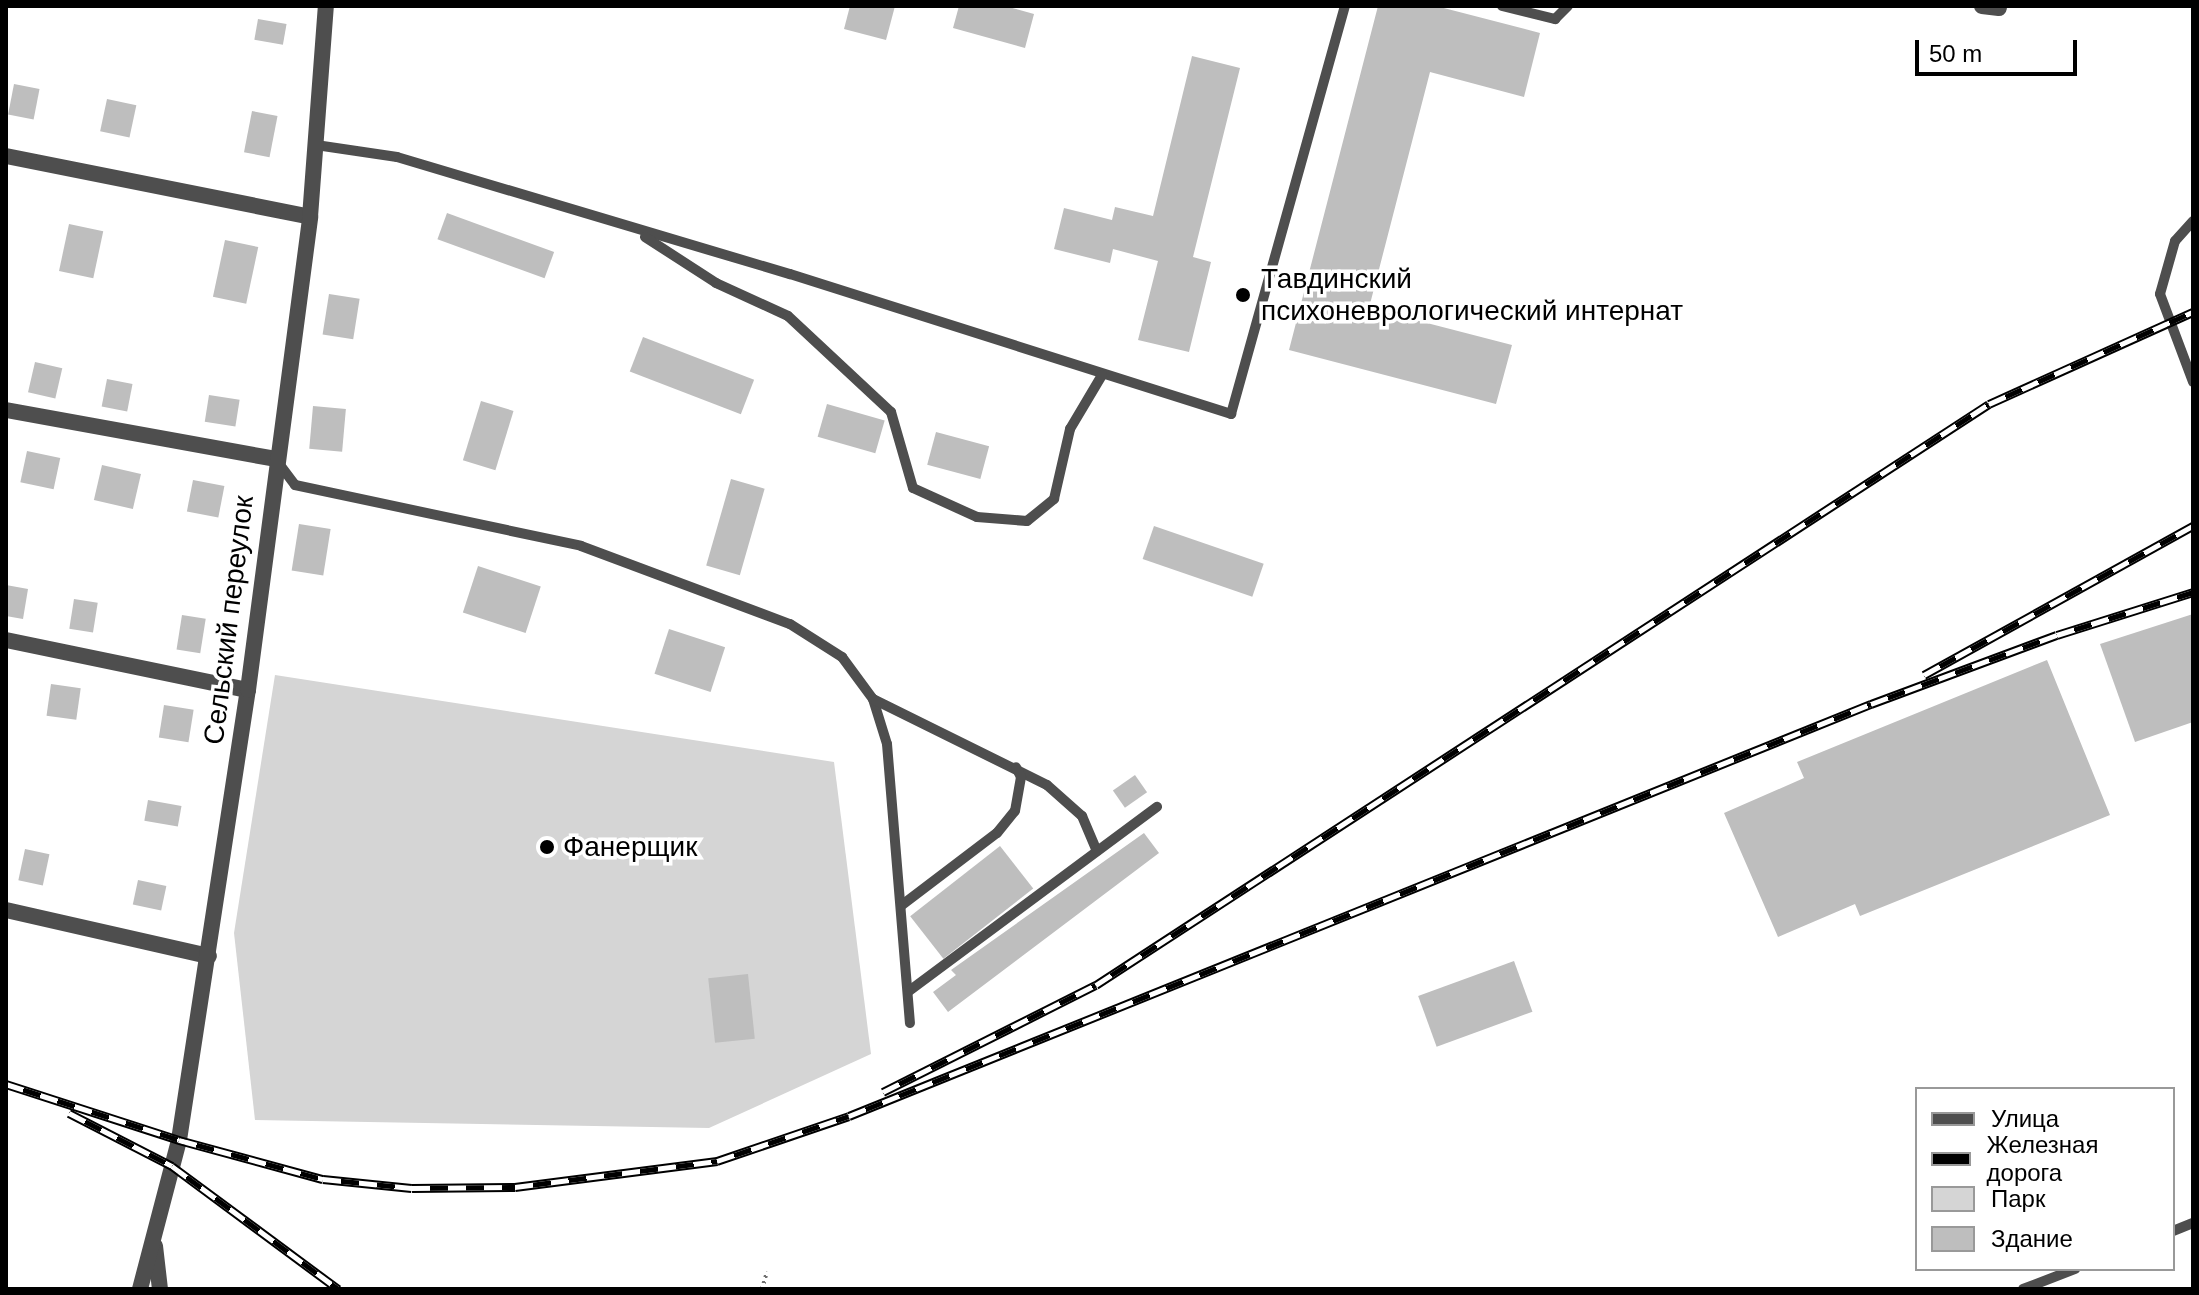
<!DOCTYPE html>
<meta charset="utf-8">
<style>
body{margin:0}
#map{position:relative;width:2199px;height:1295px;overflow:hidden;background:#fff;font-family:Helvetica,sans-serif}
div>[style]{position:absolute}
.green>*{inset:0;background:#d5d5d5}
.building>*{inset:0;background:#bebebe;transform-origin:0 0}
.path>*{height:4px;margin-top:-2px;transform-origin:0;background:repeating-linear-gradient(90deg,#707070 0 2px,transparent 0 6px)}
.lane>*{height:10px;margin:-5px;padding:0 5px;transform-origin:5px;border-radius:5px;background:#4e4e4e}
.street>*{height:16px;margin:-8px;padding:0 8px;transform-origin:8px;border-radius:8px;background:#4e4e4e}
.rail>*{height:9px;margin-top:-4.5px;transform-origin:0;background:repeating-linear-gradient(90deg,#fff 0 18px,#000 0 36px);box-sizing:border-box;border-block:2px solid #000}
.dots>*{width:22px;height:22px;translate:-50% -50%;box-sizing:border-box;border:4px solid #fff;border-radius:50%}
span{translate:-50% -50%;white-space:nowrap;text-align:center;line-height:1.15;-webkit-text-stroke:7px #fff;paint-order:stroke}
.poi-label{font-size:28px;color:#000}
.left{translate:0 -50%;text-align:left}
.street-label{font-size:28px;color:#000}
.frame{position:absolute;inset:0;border:8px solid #000;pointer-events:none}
.legend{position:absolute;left:1915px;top:1087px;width:260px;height:184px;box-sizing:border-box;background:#fff;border:2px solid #999;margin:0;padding:10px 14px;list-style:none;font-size:24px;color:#000}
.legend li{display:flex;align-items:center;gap:16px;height:40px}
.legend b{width:40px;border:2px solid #999}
.scale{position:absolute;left:1915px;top:40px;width:162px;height:36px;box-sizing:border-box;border:4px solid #000;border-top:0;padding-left:10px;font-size:24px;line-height:28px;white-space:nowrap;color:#000;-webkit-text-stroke:6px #fff;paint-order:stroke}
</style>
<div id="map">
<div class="green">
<i style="clip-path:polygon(275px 675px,834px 762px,871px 1054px,709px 1128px,255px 1120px,234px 933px)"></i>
</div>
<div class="building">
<i style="clip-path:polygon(850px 6px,895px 6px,886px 40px,844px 29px)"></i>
<i style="clip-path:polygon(959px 6px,1005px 6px,1034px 14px,1025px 48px,953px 28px)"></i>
<i style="clip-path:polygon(1378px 6px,1436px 6px,1540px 33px,1524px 97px,1430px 72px,1369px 308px,1512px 345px,1496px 404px,1289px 350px)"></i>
<i style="left:258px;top:19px;width:29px;height:21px;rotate:10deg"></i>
<i style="clip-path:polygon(1192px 56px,1240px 68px,1193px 257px,1211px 262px,1189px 352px,1138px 340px,1158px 261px,1113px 249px,1110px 263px,1054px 249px,1064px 208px,1112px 220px,1115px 207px,1153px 216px)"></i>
<i style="left:14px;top:84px;width:26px;height:31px;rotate:11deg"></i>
<i style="left:107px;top:99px;width:30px;height:33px;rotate:12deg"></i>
<i style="left:252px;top:111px;width:26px;height:42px;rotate:11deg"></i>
<i style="left:447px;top:213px;width:114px;height:28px;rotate:20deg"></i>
<i style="left:69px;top:224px;width:35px;height:48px;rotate:12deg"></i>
<i style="left:225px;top:240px;width:34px;height:58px;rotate:12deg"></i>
<i style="left:329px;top:294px;width:31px;height:41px;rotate:9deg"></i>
<i style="left:643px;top:337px;width:119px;height:37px;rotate:21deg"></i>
<i style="left:35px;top:362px;width:28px;height:31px;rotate:13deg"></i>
<i style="left:107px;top:379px;width:26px;height:28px;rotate:11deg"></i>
<i style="left:209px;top:395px;width:31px;height:27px;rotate:9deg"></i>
<i style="left:481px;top:401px;width:34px;height:62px;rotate:17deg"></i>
<i style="left:827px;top:404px;width:60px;height:34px;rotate:16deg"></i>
<i style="left:313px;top:406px;width:33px;height:43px;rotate:5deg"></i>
<i style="left:936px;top:432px;width:55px;height:34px;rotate:15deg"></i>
<i style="left:27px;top:451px;width:34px;height:32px;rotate:12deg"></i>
<i style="left:102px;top:465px;width:40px;height:36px;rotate:13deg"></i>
<i style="left:731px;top:479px;width:35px;height:90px;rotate:16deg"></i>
<i style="left:193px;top:480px;width:32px;height:32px;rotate:11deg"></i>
<i style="left:299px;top:524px;width:32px;height:47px;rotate:9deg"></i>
<i style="left:1154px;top:526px;width:116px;height:35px;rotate:19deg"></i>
<i style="left:478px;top:566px;width:66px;height:49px;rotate:18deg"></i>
<i style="clip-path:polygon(6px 585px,28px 589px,23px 619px,6px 616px)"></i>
<i style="left:74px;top:599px;width:24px;height:30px;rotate:9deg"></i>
<i style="clip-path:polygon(2193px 614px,2193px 722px,2135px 742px,2100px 644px)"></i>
<i style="left:182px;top:615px;width:24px;height:35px;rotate:9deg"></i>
<i style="left:669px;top:629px;width:59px;height:47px;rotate:18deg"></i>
<i style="clip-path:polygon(2047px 660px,2110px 815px,1860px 916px,1855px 904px,1778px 937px,1724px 813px,1804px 778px,1797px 762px)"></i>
<i style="left:51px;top:684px;width:30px;height:32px;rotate:8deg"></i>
<i style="left:164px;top:705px;width:30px;height:33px;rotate:9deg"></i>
<i style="left:1135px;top:775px;width:21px;height:27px;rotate:55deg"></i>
<i style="left:148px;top:800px;width:34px;height:21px;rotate:10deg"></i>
<i style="clip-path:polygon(1144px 833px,1159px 853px,948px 1012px,933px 992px,956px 975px,951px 970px)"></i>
<i style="left:1000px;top:846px;width:54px;height:114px;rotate:52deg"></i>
<i style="left:25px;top:849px;width:25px;height:32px;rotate:12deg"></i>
<i style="left:138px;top:880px;width:29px;height:25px;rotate:12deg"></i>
<i style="left:1514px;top:961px;width:54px;height:102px;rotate:70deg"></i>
<i style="left:748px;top:974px;width:65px;height:40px;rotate:84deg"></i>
</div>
<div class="path">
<i style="left:762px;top:1289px;width:18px;rotate:-74deg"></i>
</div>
<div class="lane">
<i style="left:1502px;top:6px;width:55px;rotate:13.8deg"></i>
<i style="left:1555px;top:19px;width:18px;rotate:-45deg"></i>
<i style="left:316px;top:145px;width:82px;rotate:8.4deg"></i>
<i style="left:397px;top:157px;width:410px;rotate:16.6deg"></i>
<i style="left:790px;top:274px;width:463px;rotate:17.6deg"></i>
<i style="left:1231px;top:414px;width:424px;rotate:-74.4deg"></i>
<i style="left:2193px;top:221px;width:27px;rotate:132deg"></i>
<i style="left:2175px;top:241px;width:55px;rotate:105.8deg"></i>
<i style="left:2160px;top:294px;width:94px;rotate:69.4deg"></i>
<i style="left:645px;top:237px;width:85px;rotate:32.9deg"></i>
<i style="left:716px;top:283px;width:79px;rotate:24.6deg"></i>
<i style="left:788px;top:316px;width:141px;rotate:43deg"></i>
<i style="left:891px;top:412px;width:79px;rotate:73.9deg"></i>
<i style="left:913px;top:488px;width:70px;rotate:24.4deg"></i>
<i style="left:977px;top:517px;width:50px;rotate:4.6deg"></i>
<i style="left:1027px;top:521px;width:35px;rotate:-39deg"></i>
<i style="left:1054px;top:499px;width:72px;rotate:-77.1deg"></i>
<i style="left:1070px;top:429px;width:63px;rotate:-59.3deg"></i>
<i style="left:277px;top:461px;width:30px;rotate:53deg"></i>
<i style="left:295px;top:485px;width:292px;rotate:12deg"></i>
<i style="left:581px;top:546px;width:223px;rotate:20.5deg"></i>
<i style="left:790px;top:624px;width:62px;rotate:32.4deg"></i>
<i style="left:842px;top:657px;width:52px;rotate:53.6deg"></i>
<i style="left:873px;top:699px;width:47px;rotate:72.7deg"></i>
<i style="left:887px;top:744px;width:280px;rotate:85.3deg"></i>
<i style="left:873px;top:699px;width:194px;rotate:26.3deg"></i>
<i style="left:1047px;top:785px;width:47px;rotate:41.5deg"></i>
<i style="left:1082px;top:816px;width:38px;rotate:67deg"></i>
<i style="left:902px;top:905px;width:119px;rotate:-37.2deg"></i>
<i style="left:997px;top:833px;width:28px;rotate:-51deg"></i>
<i style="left:1015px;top:811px;width:35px;rotate:-80deg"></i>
<i style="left:1021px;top:777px;width:11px;rotate:-117deg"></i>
<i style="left:909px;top:991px;width:309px;rotate:-36.6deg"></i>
<i style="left:2173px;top:1231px;width:22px;rotate:-22deg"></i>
<i style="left:2023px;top:1289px;width:56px;rotate:-21deg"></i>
</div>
<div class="street">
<i style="left:1982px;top:6px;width:17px;rotate:7deg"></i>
<i style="left:6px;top:156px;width:310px;rotate:11.3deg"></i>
<i style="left:6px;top:410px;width:274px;rotate:10.3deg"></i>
<i style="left:6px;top:640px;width:247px;rotate:11.7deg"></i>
<i style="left:6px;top:910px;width:208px;rotate:12.8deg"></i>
<i style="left:155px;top:1246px;width:43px;rotate:83.4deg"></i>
<i style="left:140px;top:1289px;width:154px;rotate:-75.3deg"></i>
<i style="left:179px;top:1140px;width:455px;rotate:-81.3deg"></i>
<i style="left:248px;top:690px;width:477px;rotate:-82.5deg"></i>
<i style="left:310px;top:217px;width:212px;rotate:-85.7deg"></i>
</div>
<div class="rail">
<i style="left:1924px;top:675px;width:308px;rotate:-29deg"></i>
<i style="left:6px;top:1084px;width:182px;rotate:17.9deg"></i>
<i style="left:179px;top:1140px;width:149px;rotate:15.2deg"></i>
<i style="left:323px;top:1179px;width:89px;rotate:5.8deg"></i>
<i style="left:412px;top:1188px;width:103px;rotate:-0.6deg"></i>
<i style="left:515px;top:1187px;width:204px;rotate:-7.3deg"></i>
<i style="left:717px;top:1161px;width:139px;rotate:-18.8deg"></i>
<i style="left:849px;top:1116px;width:1102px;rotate:-21.96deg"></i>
<i style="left:1871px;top:704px;width:198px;rotate:-20.4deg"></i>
<i style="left:2057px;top:635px;width:143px;rotate:-17.5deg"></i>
<i style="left:883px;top:1092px;width:238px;rotate:-26.7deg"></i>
<i style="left:1096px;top:985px;width:1065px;rotate:-33.05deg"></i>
<i style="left:1989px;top:404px;width:224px;rotate:-24.3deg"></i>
<i style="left:69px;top:1113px;width:116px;rotate:27.2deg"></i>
<i style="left:172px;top:1166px;width:207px;rotate:36.5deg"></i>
</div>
<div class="dots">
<i style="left:1243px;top:295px;background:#000"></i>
<i style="left:547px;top:847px;background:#000"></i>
</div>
<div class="poi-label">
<span class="left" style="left:1261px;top:295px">Тавдинский<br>психоневрологический интернат</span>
<span class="left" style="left:563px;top:847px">Фанерщик</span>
</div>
<div class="street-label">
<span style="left:229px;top:620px;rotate:-83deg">Сельский переулок</span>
</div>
<div class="frame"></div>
<ul class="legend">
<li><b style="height:10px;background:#4e4e4e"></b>Улица</li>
<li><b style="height:10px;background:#000"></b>Железная дорога</li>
<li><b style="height:22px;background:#d5d5d5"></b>Парк</li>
<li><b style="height:22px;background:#bebebe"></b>Здание</li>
</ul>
<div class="scale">50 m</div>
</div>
